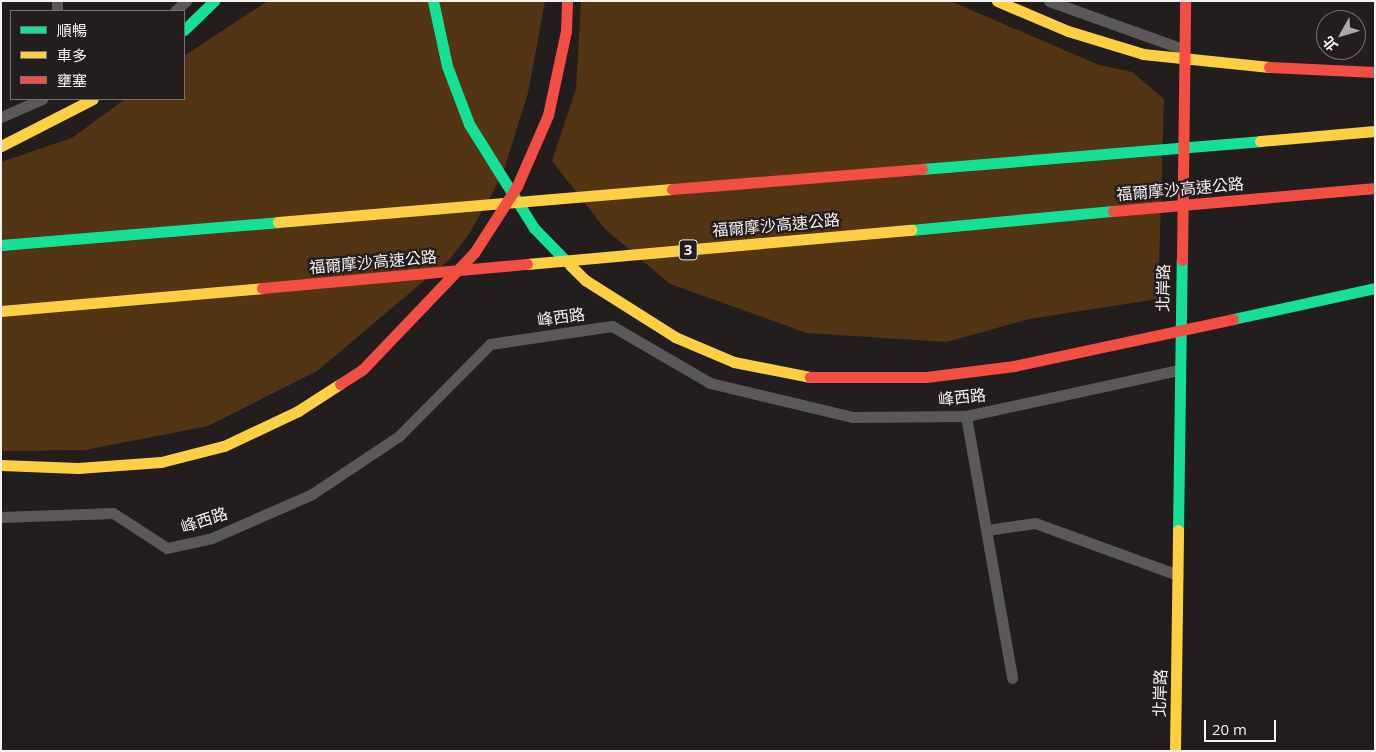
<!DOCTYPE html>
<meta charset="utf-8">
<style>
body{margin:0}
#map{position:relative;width:1376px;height:752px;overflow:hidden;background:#221e1e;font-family:"Open Sans","Noto Sans TC",sans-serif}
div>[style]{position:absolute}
.green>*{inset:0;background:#533413}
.lane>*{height:11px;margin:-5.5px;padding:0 5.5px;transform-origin:5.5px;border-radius:5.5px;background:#5a5958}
.fast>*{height:11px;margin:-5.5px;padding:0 5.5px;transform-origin:5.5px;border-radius:5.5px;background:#16e098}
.slow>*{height:11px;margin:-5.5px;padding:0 5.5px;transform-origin:5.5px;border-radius:5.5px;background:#ffcf43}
.jam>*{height:11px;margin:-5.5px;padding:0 5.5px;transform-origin:5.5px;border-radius:5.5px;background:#f24e42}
span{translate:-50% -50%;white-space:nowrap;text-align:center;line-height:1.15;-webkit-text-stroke:4.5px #231d1d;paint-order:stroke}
.shield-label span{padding:1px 4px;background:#231d1d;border:1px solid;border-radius:4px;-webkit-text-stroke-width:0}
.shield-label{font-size:15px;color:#f6f2f1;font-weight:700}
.street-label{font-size:16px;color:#f6f2f1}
.frame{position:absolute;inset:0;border:2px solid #f6f2f1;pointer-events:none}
.legend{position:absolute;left:10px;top:10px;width:175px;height:90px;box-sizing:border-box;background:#231d1d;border:1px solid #777272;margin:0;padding:6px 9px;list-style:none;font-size:15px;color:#f6f2f1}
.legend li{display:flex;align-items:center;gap:10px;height:25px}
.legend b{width:25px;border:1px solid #777272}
.north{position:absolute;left:1316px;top:10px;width:50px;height:50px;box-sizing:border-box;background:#231d1d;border:1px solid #777272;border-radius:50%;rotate:231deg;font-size:14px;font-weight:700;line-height:20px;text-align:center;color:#f6f2f1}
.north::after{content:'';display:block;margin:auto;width:18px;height:22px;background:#aca8a7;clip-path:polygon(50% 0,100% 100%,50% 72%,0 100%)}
.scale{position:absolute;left:1204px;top:720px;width:72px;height:22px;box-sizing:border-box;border:2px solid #f6f2f1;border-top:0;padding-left:6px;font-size:15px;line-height:18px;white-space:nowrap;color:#f6f2f1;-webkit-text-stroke:4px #231d1d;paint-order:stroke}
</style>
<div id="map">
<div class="green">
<i style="clip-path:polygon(268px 1px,545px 1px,528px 93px,502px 176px,469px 234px,449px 260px,317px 371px,208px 426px,85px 450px,1px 451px,1px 162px,72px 138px,125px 99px,184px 99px,184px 56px)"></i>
<i style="clip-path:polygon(581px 1px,950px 1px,1099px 65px,1132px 72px,1164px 99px,1158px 299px,1029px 319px,947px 342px,807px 333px,670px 284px,605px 229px,552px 161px,576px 89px)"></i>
</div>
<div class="lane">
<i style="left:57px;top:1px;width:10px;rotate:90deg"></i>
<i style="left:1049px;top:1px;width:142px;rotate:19.7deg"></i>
<i style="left:175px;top:11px;width:15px;rotate:-42deg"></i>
<i style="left:1px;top:117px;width:45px;rotate:-23.7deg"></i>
<i style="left:966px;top:416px;width:266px;rotate:80deg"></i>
<i style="left:1px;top:517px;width:112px;rotate:-2deg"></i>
<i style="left:113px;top:513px;width:64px;rotate:32.9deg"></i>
<i style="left:167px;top:548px;width:46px;rotate:-12.5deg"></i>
<i style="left:212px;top:538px;width:109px;rotate:-23.7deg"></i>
<i style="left:312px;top:494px;width:105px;rotate:-33.7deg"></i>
<i style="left:399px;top:436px;width:129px;rotate:-45.3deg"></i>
<i style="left:490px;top:344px;width:123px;rotate:-8.4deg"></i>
<i style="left:612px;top:326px;width:113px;rotate:30.2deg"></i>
<i style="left:710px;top:383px;width:147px;rotate:13.4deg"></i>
<i style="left:853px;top:417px;width:113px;rotate:-0.5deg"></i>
<i style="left:966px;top:416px;width:218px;rotate:-12.2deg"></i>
<i style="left:987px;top:530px;width:49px;rotate:-8.3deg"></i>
<i style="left:1035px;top:523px;width:152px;rotate:20deg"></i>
</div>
<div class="fast">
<i style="left:433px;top:1px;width:66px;rotate:77.8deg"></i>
<i style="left:447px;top:66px;width:62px;rotate:69.2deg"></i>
<i style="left:469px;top:124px;width:123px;rotate:58deg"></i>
<i style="left:534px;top:228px;width:53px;rotate:45.8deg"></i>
<i style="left:184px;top:30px;width:42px;rotate:-44deg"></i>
<i style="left:922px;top:169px;width:339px;rotate:-4.7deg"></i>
<i style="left:911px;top:230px;width:203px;rotate:-5.4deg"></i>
<i style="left:1px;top:245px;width:278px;rotate:-4.7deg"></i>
<i style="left:1233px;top:319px;width:145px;rotate:-12.3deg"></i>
<i style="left:1178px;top:530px;width:270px;rotate:-89.2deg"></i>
</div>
<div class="slow">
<i style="left:997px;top:1px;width:77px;rotate:22.9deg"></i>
<i style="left:1068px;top:31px;width:78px;rotate:17deg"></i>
<i style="left:1143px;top:54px;width:127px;rotate:5.9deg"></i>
<i style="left:1260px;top:141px;width:115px;rotate:-5deg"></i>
<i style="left:1px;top:146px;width:103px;rotate:-27.1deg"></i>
<i style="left:278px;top:222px;width:395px;rotate:-4.8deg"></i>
<i style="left:527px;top:264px;width:386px;rotate:-5.1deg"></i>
<i style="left:571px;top:266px;width:20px;rotate:45deg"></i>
<i style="left:585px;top:280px;width:107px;rotate:32.3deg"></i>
<i style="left:675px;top:337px;width:64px;rotate:23deg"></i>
<i style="left:734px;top:362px;width:77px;rotate:11.2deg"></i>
<i style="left:1px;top:311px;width:262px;rotate:-5deg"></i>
<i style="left:1px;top:465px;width:77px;rotate:2.2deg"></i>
<i style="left:78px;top:468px;width:83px;rotate:-4.1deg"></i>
<i style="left:161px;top:462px;width:65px;rotate:-14.3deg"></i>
<i style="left:224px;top:446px;width:82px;rotate:-25.3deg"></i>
<i style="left:298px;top:411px;width:50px;rotate:-32.7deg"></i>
<i style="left:1175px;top:751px;width:221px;rotate:-89.2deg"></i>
</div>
<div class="jam">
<i style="left:1269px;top:67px;width:106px;rotate:2.7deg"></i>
<i style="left:672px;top:189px;width:251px;rotate:-4.6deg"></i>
<i style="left:1113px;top:211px;width:263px;rotate:-5deg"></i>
<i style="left:1182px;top:260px;width:259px;rotate:-89.3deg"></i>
<i style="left:262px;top:288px;width:266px;rotate:-5.2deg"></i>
<i style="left:810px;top:377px;width:116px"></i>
<i style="left:926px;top:377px;width:89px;rotate:-7.1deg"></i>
<i style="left:1014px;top:366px;width:224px;rotate:-12.1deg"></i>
<i style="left:340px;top:384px;width:27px;rotate:-33deg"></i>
<i style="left:363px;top:369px;width:161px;rotate:-46.3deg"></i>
<i style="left:474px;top:253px;width:80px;rotate:-57.3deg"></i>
<i style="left:517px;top:186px;width:77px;rotate:-66.4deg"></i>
<i style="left:548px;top:115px;width:86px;rotate:-77.9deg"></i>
<i style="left:566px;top:31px;width:30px;rotate:-88deg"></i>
</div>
<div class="shield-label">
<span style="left:688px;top:250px">3</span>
</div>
<div class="street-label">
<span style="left:1180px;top:189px;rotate:-5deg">福爾摩沙高速公路</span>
<span style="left:776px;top:225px;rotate:-5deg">福爾摩沙高速公路</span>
<span style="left:373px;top:262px;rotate:-5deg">福爾摩沙高速公路</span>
<span style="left:1163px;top:288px;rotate:-89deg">北岸路</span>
<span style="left:561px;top:317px;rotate:-8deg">峰西路</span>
<span style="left:962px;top:397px;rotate:-6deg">峰西路</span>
<span style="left:204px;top:520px;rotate:-18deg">峰西路</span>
<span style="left:1160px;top:693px;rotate:-88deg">北岸路</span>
</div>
<div class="frame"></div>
<ul class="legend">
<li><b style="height:6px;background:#16e098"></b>順暢</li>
<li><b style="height:6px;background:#ffcf43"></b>車多</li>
<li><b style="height:6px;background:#f24e42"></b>壅塞</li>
</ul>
<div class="north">北</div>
<div class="scale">20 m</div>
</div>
